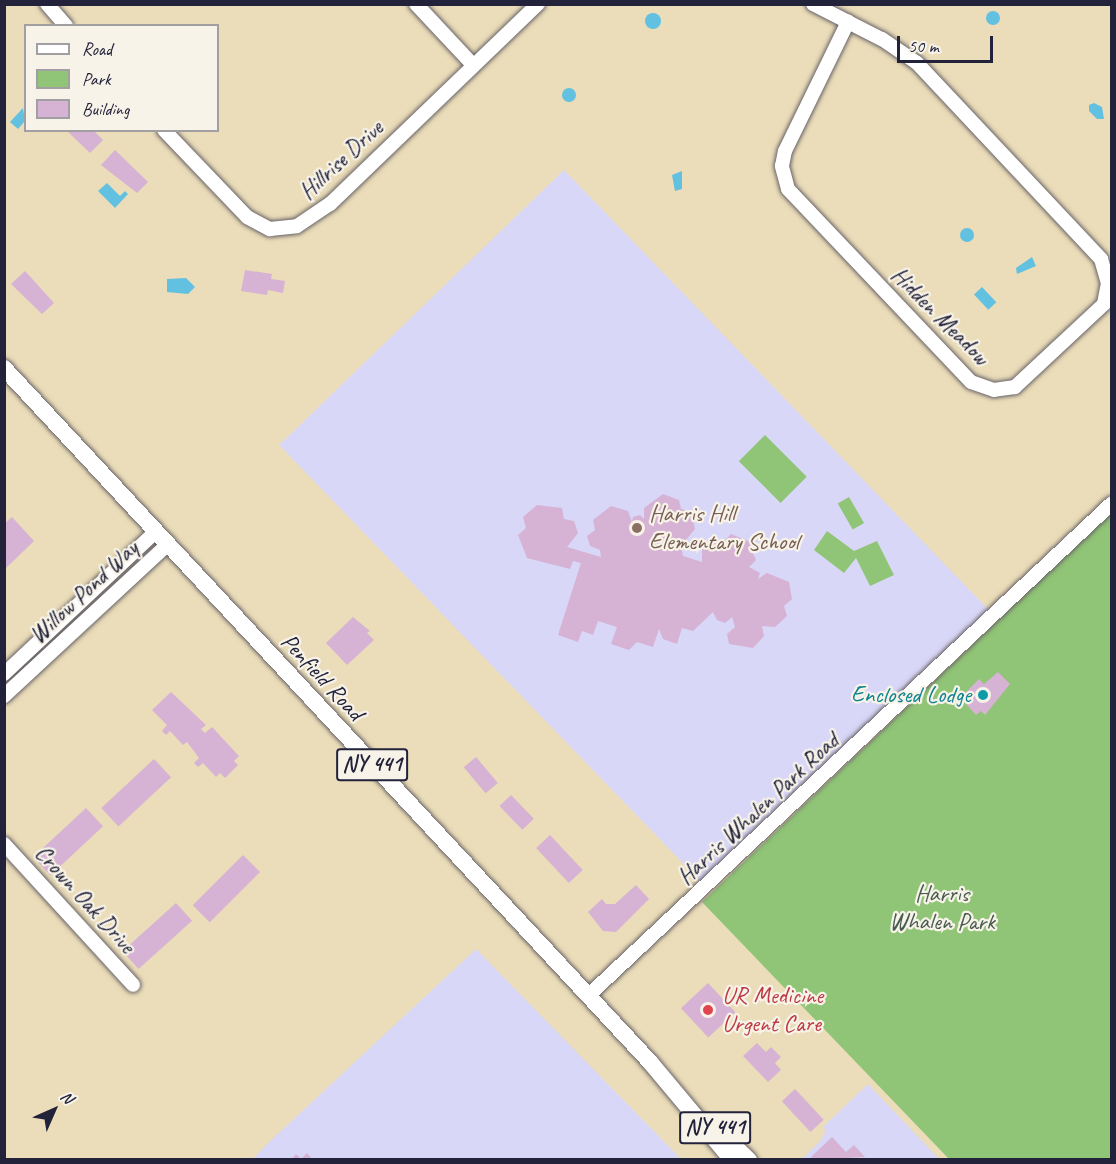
<!DOCTYPE html>
<style>
body{margin:0}
#map{position:relative;width:1116px;height:1164px;overflow:hidden;background:#ebddb9;font-family:Caveat,sans-serif}
div>[style]{position:absolute}
.built>*{inset:0;background:#d9d7f7;transform-origin:0 0}
.green>*{inset:0;background:#90c476;transform-origin:0 0}
.water>*{inset:0;background:#62c0e0;transform-origin:0 0}
.round{border-radius:50%}
.building>*{inset:0;background:#d6b2d4;transform-origin:0 0}
.roads{filter:drop-shadow(0 0 2px #686367) drop-shadow(0 0 2px #686367)}
.minor>*{height:14px;margin:-7px;padding:0 7px;transform-origin:7px;border-radius:7px;background:#fff}
.major>*{height:16px;margin:-8px;padding:0 8px;transform-origin:8px;border-radius:8px;background:#fff}
.dots>*{width:16px;height:16px;translate:-50% -50%;box-sizing:border-box;border:3px solid #f7f3e8;border-radius:50%}
span{translate:-50% -50%;white-space:nowrap;text-align:center;line-height:1.15;-webkit-text-stroke:4.5px #f7f3e8;paint-order:stroke}
.shield-label span{padding:2px 4px;background:#f7f3e8;border:2px solid;border-radius:4px;-webkit-text-stroke-width:0}
.shield-label{font-size:22px;color:#22223b;font-weight:700}
.street-label{font-size:24px;color:#22223b}
.education-label{font-size:24px;color:#785e54}
.left{translate:0 -50%;text-align:left}
.culture-label{font-size:24px;color:#0d838f}
.right{translate:-100% -50%;text-align:right}
.park-label{font-size:24px;color:#485b50}
.health-label{font-size:24px;color:#be3a42}
.frame{position:absolute;inset:0;border:6px solid #22223b;pointer-events:none}
.legend{position:absolute;left:24px;top:24px;width:195px;height:108px;box-sizing:border-box;background:#f7f3e8;border:2px solid #a29fa3;margin:0;padding:8px 10px;list-style:none;font-size:18px;color:#22223b}
.legend li{display:flex;align-items:center;gap:12px;height:30px}
.legend b{width:30px;border:2px solid #a29fa3}
.north{position:absolute;left:24px;top:1080px;width:60px;height:60px;-webkit-text-stroke:4px #f7f3e8;paint-order:stroke;rotate:45deg;font-size:16px;font-weight:700;line-height:24px;text-align:center;color:#22223b}
.north::after{content:'';display:block;margin:auto;width:21px;height:27px;background:#22223b;clip-path:polygon(50% 0,100% 100%,50% 72%,0 100%)}
.scale{position:absolute;left:897px;top:36px;width:96px;height:27px;box-sizing:border-box;border:3px solid #22223b;border-top:0;padding-left:8px;font-size:18px;line-height:21px;white-space:nowrap;color:#22223b;-webkit-text-stroke:4px #f7f3e8;paint-order:stroke}
</style>
<div id="map">
<div class="built">
<i style="left:564px;top:170px;width:613px;height:396px;rotate:46deg"></i>
<i style="clip-path:polygon(476px 949px,681px 1159px,252px 1160px,267px 1144px)"></i>
<i style="clip-path:polygon(868px 1084px,939px 1159px,801px 1160px,821px 1140px,826px 1130px,823px 1127px)"></i>
</div>
<div class="green">
<i style="left:765px;top:435px;width:59px;height:37px;rotate:45deg"></i>
<i style="left:849px;top:497px;width:30px;height:13px;rotate:60deg"></i>
<i style="clip-path:polygon(1111px 513px,1111px 1159px,949px 1159px,702px 902px)"></i>
<i style="clip-path:polygon(827px 531px,854px 551px,877px 541px,894px 575px,870px 586px,856px 558px,844px 573px,814px 550px)"></i>
</div>
<div class="water">
<i class="round" style="left:986px;top:11px;width:14px;height:14px"></i>
<i class="round" style="left:645px;top:13px;width:16px;height:16px"></i>
<i class="round" style="left:562px;top:88px;width:14px;height:14px"></i>
<i style="clip-path:polygon(1094px 103px,1102px 107px,1104px 119px,1097px 119px,1089px 111px,1089px 105px)"></i>
<i style="clip-path:polygon(23px 108px,25px 121px,18px 129px,10px 122px)"></i>
<i style="clip-path:polygon(682px 171px,682px 189px,675px 191px,672px 175px)"></i>
<i style="clip-path:polygon(107px 183px,120px 196px,125px 191px,128px 194px,115px 208px,98px 191px)"></i>
<i class="round" style="left:960px;top:228px;width:14px;height:14px"></i>
<i style="clip-path:polygon(1032px 257px,1036px 266px,1017px 274px,1016px 268px)"></i>
<i style="clip-path:polygon(186px 278px,195px 287px,188px 294px,167px 292px,167px 279px)"></i>
<i style="left:982px;top:287px;width:21px;height:11px;rotate:47deg"></i>
</div>
<div class="building">
<i style="clip-path:polygon(66px 130px,93px 130px,103px 140px,90px 153px)"></i>
<i style="clip-path:polygon(115px 150px,148px 182px,137px 193px,101px 165px)"></i>
<i style="clip-path:polygon(245px 270px,272px 274px,271px 279px,285px 281px,283px 293px,268px 290px,267px 295px,241px 291px)"></i>
<i style="clip-path:polygon(25px 271px,54px 303px,42px 314px,11px 284px)"></i>
<i style="clip-path:polygon(663px 494px,679px 500px,681px 509px,691px 512px,695px 529px,681px 546px,683px 556px,702px 562px,702px 549px,707px 548px,714px 538px,724px 541px,731px 534px,753px 543px,751px 549px,756px 560px,749px 567px,760px 573px,758px 579px,767px 573px,789px 582px,792px 599px,784px 606px,787px 616px,775px 627px,762px 626px,764px 636px,753px 648px,729px 644px,727px 634px,735px 627px,732px 617px,725px 623px,717px 620px,713px 612px,693px 631px,682px 628px,677px 644px,663px 639px,659px 629px,653px 647px,637px 642px,629px 650px,611px 644px,617px 627px,598px 621px,593px 635px,582px 631px,578px 642px,558px 635px,581px 563px,573px 561px,570px 569px,527px 558px,518px 535px,526px 528px,523px 517px,537px 505px,562px 508px,564px 519px,574px 521px,578px 533px,567px 547px,601px 557px,600px 550px,590px 546px,587px 536px,595px 530px,593px 520px,611px 506px,628px 511px,632px 522px,633px 517px,640px 515px,644px 519px,644px 508px)"></i>
<i style="clip-path:polygon(12px 517px,34px 541px,4px 570px,4px 524px)"></i>
<i style="clip-path:polygon(353px 617px,370px 631px,367px 633px,374px 640px,347px 665px,326px 643px)"></i>
<i style="clip-path:polygon(998px 672px,1010px 684px,985px 715px,981px 711px,976px 715px,965px 703px,970px 699px,965px 693px,979px 679px,984px 684px)"></i>
<i style="clip-path:polygon(171px 692px,206px 725px,201px 729px,205px 733px,212px 727px,239px 756px,234px 761px,238px 765px,225px 778px,220px 773px,216px 777px,203px 763px,198px 767px,194px 763px,199px 758px,187px 742px,183px 745px,170px 731px,166px 735px,162px 731px,167px 725px,152px 710px)"></i>
<i style="left:476px;top:757px;width:34px;height:16px;rotate:50deg"></i>
<i style="left:154px;top:759px;width:25px;height:72px;rotate:47deg"></i>
<i style="left:511px;top:795px;width:33px;height:16px;rotate:46deg"></i>
<i style="left:86px;top:808px;width:25px;height:72px;rotate:47deg"></i>
<i style="left:550px;top:835px;width:48px;height:19px;rotate:47deg"></i>
<i style="left:243px;top:855px;width:24px;height:71px;rotate:45deg"></i>
<i style="clip-path:polygon(636px 885px,649px 899px,616px 932px,603px 931px,588px 912px,602px 899px,606px 904px,615px 904px)"></i>
<i style="left:176px;top:903px;width:24px;height:72px;rotate:48deg"></i>
<i style="left:708px;top:983px;width:40px;height:37px;rotate:47deg"></i>
<i style="clip-path:polygon(757px 1043px,766px 1052px,771px 1047px,781px 1057px,775px 1063px,781px 1070px,768px 1082px,743px 1056px)"></i>
<i style="left:795px;top:1089px;width:42px;height:18px;rotate:47deg"></i>
<i style="clip-path:polygon(832px 1137px,846px 1152px,854px 1145px,865px 1157px,813px 1160px,811px 1157px)"></i>
<i style="clip-path:polygon(307px 1153px,313px 1160px,291px 1160px,296px 1154px,301px 1159px)"></i>
</div>
<div class="roads">
<div class="minor">
<i style="left:47px;top:4px;width:29px;rotate:49deg"></i>
<i style="left:416px;top:4px;width:83px;rotate:46.9deg"></i>
<i style="left:813px;top:4px;width:39px;rotate:27deg"></i>
<i style="left:848px;top:22px;width:38px;rotate:27deg"></i>
<i style="left:882px;top:39px;width:42px;rotate:34.4deg"></i>
<i style="left:917px;top:63px;width:269px;rotate:46.8deg"></i>
<i style="left:1101px;top:259px;width:25px;rotate:74deg"></i>
<i style="left:1108px;top:283px;width:21px;rotate:101deg"></i>
<i style="left:1104px;top:304px;width:122px;rotate:137deg"></i>
<i style="left:1015px;top:387px;width:21px;rotate:172deg"></i>
<i style="left:994px;top:390px;width:24px;rotate:-161deg"></i>
<i style="left:971px;top:382px;width:266px;rotate:-133.5deg"></i>
<i style="left:788px;top:189px;width:24px;rotate:-105deg"></i>
<i style="left:782px;top:166px;width:15px;rotate:-79deg"></i>
<i style="left:785px;top:151px;width:144px;rotate:-64deg"></i>
<i style="left:164px;top:130px;width:120px;rotate:46.3deg"></i>
<i style="left:247px;top:217px;width:26px;rotate:28deg"></i>
<i style="left:270px;top:229px;width:27px;rotate:-6deg"></i>
<i style="left:297px;top:226px;width:40px;rotate:-34deg"></i>
<i style="left:330px;top:204px;width:289px;rotate:-43.9deg"></i>
<i style="left:4px;top:674px;width:207px;rotate:-43.2deg"></i>
<i style="left:4px;top:696px;width:222px;rotate:-42.8deg"></i>
<i style="left:4px;top:844px;width:191px;rotate:47.5deg"></i>
<i style="left:588px;top:996px;width:719px;rotate:-43.25deg"></i>
</div>
<div class="major">
<i style="left:4px;top:368px;width:948px;rotate:47.05deg"></i>
<i style="left:650px;top:1062px;width:128px;rotate:50.1deg"></i>
<i style="left:724px;top:1136px;width:35px;rotate:44deg"></i>
</div>
</div>
<div class="dots">
<i style="left:637px;top:528px;background:#8d6e63"></i>
<i style="left:983px;top:695px;background:#0f9aa8"></i>
<i style="left:708px;top:1010px;background:#e0444e"></i>
</div>
<div class="shield-label">
<span style="left:372px;top:765px">NY 441</span>
<span style="left:715px;top:1128px">NY 441</span>
</div>
<div class="street-label">
<span style="left:341px;top:160px;rotate:-43deg">Hillrise Drive</span>
<span style="left:940px;top:316px;rotate:45deg">Hidden Meadow</span>
<span style="left:84px;top:592px;rotate:-43deg">Willow Pond Way</span>
<span style="left:322px;top:677px;rotate:47deg">Penfield Road</span>
<span style="left:758px;top:809px;rotate:-43deg">Harris Whalen Park Road</span>
<span style="left:85px;top:899px;rotate:48deg">Crown Oak Drive</span>
</div>
<div class="education-label">
<span class="left" style="left:649px;top:528px">Harris Hill<br>Elementary School</span>
</div>
<div class="culture-label">
<span class="right" style="left:971px;top:695px">Enclosed Lodge</span>
</div>
<div class="park-label">
<span style="left:942px;top:908px">Harris<br>Whalen Park</span>
</div>
<div class="health-label">
<span class="left" style="left:722px;top:1010px">UR Medicine<br>Urgent Care</span>
</div>
<div class="frame"></div>
<ul class="legend">
<li><b style="height:8px;background:#fff"></b>Road</li>
<li><b style="height:16px;background:#90c476"></b>Park</li>
<li><b style="height:16px;background:#d6b2d4"></b>Building</li>
</ul>
<div class="north">N</div>
<div class="scale">50 m</div>
</div>
